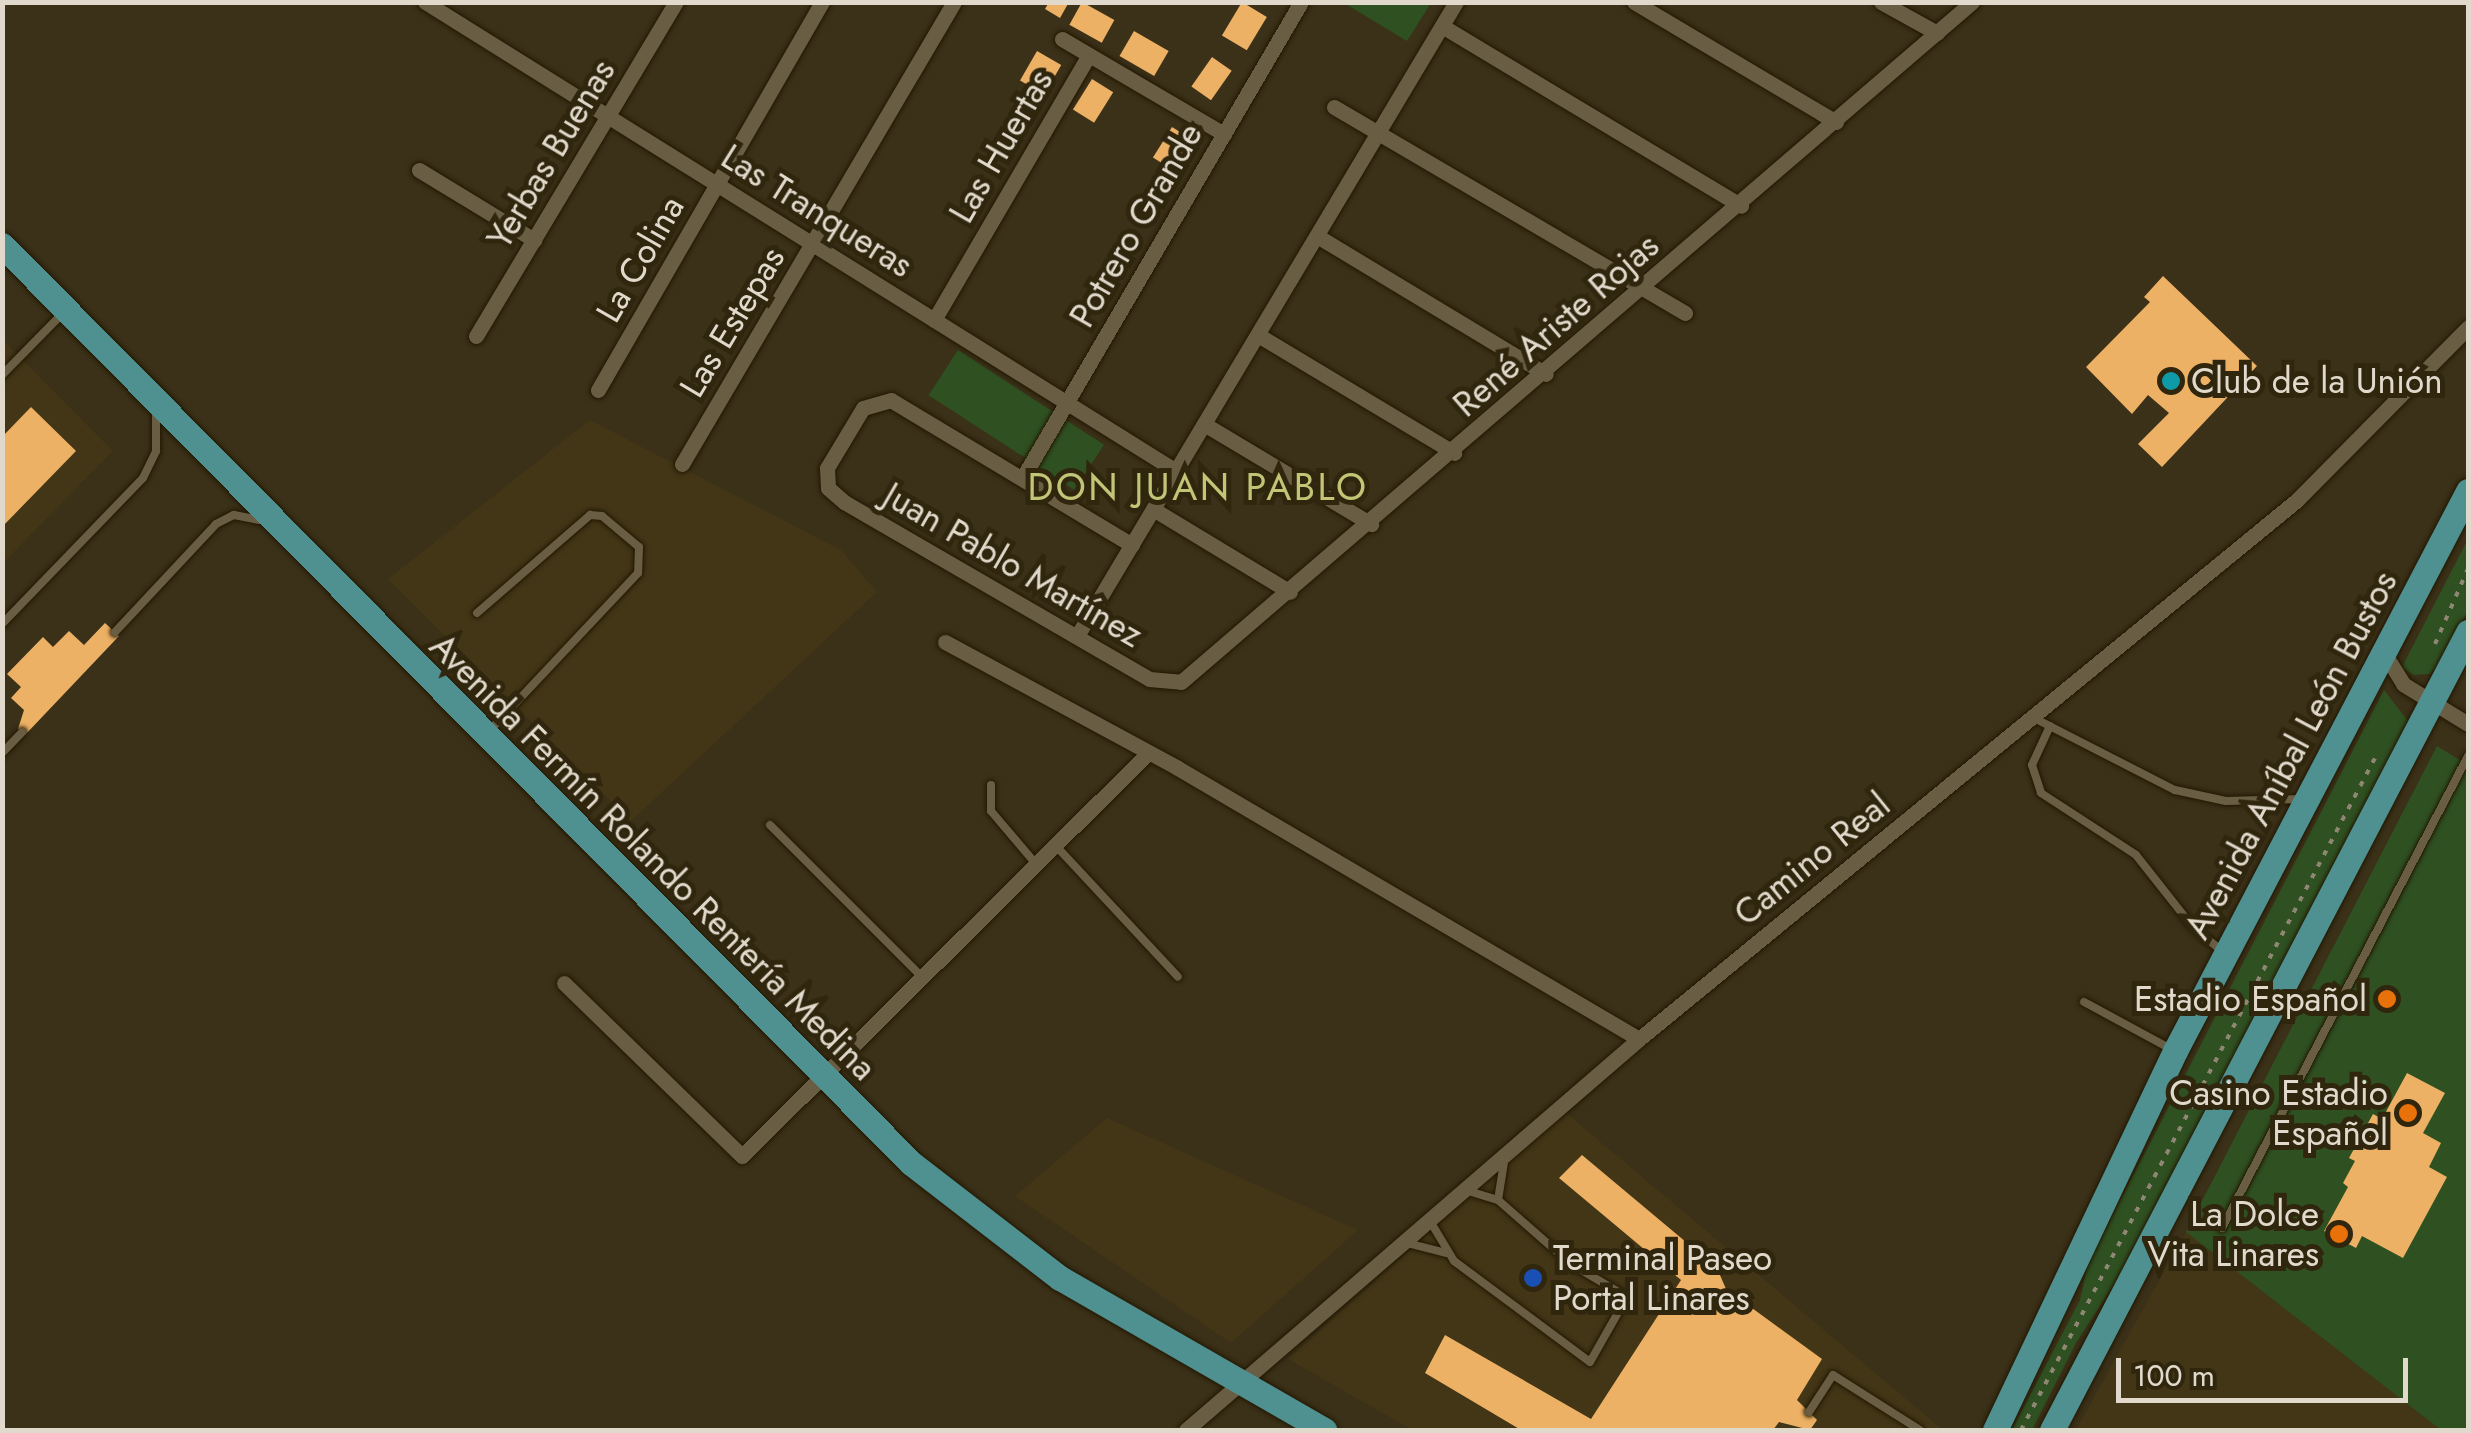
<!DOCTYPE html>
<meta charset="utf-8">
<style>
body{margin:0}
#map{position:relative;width:2471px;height:1433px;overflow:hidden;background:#3b3018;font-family:Jost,sans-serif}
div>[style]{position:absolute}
.built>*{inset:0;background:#433616}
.green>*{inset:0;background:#2f5122;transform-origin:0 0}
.building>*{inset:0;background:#edb165;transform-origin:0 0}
.path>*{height:4px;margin-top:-2px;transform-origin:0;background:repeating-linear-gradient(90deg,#8f8673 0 5px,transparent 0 13px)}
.roads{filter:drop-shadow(0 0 2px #221802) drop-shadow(0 0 2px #221802)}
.lane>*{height:8px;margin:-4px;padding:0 4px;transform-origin:4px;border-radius:4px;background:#695e44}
.street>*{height:15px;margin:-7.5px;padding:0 7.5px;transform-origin:7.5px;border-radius:7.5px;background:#695e44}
.primary>*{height:25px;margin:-12.5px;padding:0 12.5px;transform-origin:12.5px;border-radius:12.5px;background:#4f9090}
.dots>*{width:28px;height:28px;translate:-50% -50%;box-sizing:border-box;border:5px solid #30260e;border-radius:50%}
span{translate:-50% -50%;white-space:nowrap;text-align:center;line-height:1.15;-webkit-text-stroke:10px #30260e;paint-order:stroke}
.street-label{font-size:35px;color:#e1dacc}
.poi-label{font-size:35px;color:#e1dacc}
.left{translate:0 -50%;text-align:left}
.right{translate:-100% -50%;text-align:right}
.neighbourhood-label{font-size:38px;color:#c2c476;letter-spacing:2.5px}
.frame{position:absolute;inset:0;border:5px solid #e1dacc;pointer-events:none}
.scale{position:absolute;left:2116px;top:1358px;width:292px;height:45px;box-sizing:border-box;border:5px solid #e1dacc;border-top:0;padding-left:12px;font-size:30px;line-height:35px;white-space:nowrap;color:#e1dacc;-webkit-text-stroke:8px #30260e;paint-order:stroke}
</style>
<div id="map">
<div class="built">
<i style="clip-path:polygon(2px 339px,113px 451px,3px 563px,2px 563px)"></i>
<i style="clip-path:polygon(590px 420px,841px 550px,877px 592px,631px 821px,388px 579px)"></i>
<i style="clip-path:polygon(1565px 1112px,1943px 1430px,1412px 1430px,1288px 1359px)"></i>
<i style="clip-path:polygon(1107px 1118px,1358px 1230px,1231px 1343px,1015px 1196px)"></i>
<i style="clip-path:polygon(2186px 1232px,2441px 1430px,2076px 1430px)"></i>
</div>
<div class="green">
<i style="clip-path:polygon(1344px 3px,1431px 3px,1407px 41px)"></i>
<i style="left:958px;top:350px;width:174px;height:54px;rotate:33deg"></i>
<i style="clip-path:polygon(2468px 539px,2468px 610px,2440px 664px,2429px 674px,2414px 675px,2402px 667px)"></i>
<i style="clip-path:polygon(2384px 690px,2408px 721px,2132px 1256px,2076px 1343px,2032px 1430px,2012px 1430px,2080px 1300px,2088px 1263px)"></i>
<i style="clip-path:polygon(2437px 746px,2468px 765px,2468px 1430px,2441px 1430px,2186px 1232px)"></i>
</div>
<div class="building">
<i style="clip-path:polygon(1049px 2px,1069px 2px,1060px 18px,1045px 9px)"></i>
<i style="left:1082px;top:2px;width:37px;height:26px;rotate:29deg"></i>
<i style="left:1242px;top:2px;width:29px;height:39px;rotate:31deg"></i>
<i style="left:1134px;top:31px;width:40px;height:29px;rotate:30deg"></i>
<i style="left:1037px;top:51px;width:28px;height:34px;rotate:30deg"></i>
<i style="left:1212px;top:57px;width:24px;height:36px;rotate:35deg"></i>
<i style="left:1092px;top:79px;width:25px;height:36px;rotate:32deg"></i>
<i style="left:1172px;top:127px;width:25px;height:36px;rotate:32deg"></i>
<i style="clip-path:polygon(2163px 276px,2257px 366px,2162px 467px,2138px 444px,2169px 413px,2148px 395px,2132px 414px,2086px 367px,2150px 302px,2144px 297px)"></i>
<i style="clip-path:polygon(31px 407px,76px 451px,2px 527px,2px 437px)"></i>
<i style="clip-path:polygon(105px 623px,119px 636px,25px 735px,18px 729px,24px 710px,11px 698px,21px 687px,7px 674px,43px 637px,53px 647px,69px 631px,84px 645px)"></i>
<i style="clip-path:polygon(2407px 1073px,2445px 1093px,2423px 1133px,2441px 1143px,2429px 1167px,2447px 1177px,2403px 1258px,2362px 1236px,2356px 1248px,2324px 1231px,2348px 1187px,2343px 1183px,2355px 1161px,2349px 1158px,2373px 1114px,2382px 1119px)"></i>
<i style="clip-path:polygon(1582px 1155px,1717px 1268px,1726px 1289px,1822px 1359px,1797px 1400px,1817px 1420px,1810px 1430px,1779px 1422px,1773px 1430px,1521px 1430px,1425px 1373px,1445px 1335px,1591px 1419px,1681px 1280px,1559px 1178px)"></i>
</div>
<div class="path">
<i style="left:2435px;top:644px;width:82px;rotate:-66.3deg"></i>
<i style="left:2021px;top:1430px;width:760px;rotate:-62.22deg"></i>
</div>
<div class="roads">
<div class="lane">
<i style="left:2px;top:375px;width:87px;rotate:-45.5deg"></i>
<i style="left:477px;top:613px;width:150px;rotate:-40.9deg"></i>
<i style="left:590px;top:515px;width:12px;rotate:5deg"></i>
<i style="left:602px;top:516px;width:48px;rotate:40deg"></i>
<i style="left:639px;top:547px;width:26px;rotate:92deg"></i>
<i style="left:638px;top:573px;width:217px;rotate:133.3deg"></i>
<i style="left:2px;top:624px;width:203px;rotate:-46deg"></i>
<i style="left:143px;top:478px;width:30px;rotate:-64deg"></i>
<i style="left:156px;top:451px;width:39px;rotate:-90deg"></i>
<i style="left:115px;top:632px;width:148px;rotate:-46.9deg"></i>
<i style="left:216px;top:524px;width:20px;rotate:-27deg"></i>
<i style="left:234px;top:515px;width:26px;rotate:11deg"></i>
<i style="left:2034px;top:718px;width:158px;rotate:27.1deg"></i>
<i style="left:2175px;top:790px;width:52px;rotate:12.2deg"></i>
<i style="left:2226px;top:801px;width:74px;rotate:-1.5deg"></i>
<i style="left:2050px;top:726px;width:43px;rotate:114.8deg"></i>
<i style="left:2032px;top:765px;width:29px;rotate:72deg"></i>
<i style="left:2041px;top:793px;width:113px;rotate:33.1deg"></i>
<i style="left:2136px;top:855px;width:90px;rotate:51.7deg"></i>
<i style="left:2192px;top:926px;width:38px;rotate:40deg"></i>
<i style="left:2px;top:753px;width:29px;rotate:-46deg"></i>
<i style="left:991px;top:785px;width:26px;rotate:90deg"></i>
<i style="left:991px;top:811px;width:70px;rotate:49.7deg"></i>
<i style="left:770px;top:825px;width:214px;rotate:45deg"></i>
<i style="left:1055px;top:845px;width:180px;rotate:47deg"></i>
<i style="left:2084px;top:1002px;width:99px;rotate:28.4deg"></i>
<i style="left:1465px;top:1190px;width:34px;rotate:17deg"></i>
<i style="left:1498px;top:1200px;width:39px;rotate:-81deg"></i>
<i style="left:1430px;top:1221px;width:47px;rotate:59deg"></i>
<i style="left:1454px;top:1261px;width:169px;rotate:36.6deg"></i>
<i style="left:1590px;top:1362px;width:75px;rotate:-60.4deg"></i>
<i style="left:1627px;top:1297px;width:65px;rotate:-149.5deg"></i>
<i style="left:1571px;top:1264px;width:97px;rotate:-138.8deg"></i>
<i style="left:2222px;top:1228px;width:532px;rotate:-62.47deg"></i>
<i style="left:1407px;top:1243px;width:40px;rotate:14.4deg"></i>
<i style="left:1809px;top:1412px;width:44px;rotate:-57deg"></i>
<i style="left:1833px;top:1375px;width:103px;rotate:32.3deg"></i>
</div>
<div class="street">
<i style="left:425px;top:2px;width:885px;rotate:31.98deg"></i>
<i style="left:1634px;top:2px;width:235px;rotate:30.7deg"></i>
<i style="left:1881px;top:2px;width:64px;rotate:29deg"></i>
<i style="left:1442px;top:26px;width:349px;rotate:31deg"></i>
<i style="left:1062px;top:39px;width:188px;rotate:30.4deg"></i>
<i style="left:1334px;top:107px;width:407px;rotate:30.4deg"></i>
<i style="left:419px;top:170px;width:135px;rotate:31.3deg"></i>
<i style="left:1317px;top:236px;width:267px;rotate:31.1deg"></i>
<i style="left:934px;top:320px;width:307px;rotate:-59.7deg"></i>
<i style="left:1258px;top:335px;width:229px;rotate:31deg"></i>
<i style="left:476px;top:336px;width:389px;rotate:-59.1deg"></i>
<i style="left:598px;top:390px;width:448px;rotate:-60deg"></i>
<i style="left:1204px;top:424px;width:195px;rotate:30.9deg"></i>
<i style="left:682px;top:464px;width:536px;rotate:-59.51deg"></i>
<i style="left:1023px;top:477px;width:550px;rotate:-59.66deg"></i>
<i style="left:1153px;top:509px;width:160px;rotate:31.2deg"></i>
<i style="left:1132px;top:545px;width:281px;rotate:-149deg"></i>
<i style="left:891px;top:400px;width:29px;rotate:164deg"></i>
<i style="left:863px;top:408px;width:70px;rotate:121deg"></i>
<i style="left:827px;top:468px;width:20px;rotate:87deg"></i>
<i style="left:828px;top:488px;width:21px;rotate:41deg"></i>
<i style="left:844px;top:502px;width:353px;rotate:30.1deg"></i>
<i style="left:1149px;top:679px;width:32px;rotate:5deg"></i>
<i style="left:1181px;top:682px;width:1043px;rotate:-40.68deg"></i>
<i style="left:1077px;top:636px;width:739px;rotate:-59.13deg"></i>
<i style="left:945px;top:642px;width:263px;rotate:28.4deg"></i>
<i style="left:1176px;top:767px;width:537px;rotate:30.43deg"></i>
<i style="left:2384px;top:653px;width:36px;rotate:58deg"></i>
<i style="left:2403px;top:684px;width:76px;rotate:31.6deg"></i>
<i style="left:564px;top:983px;width:248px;rotate:44.2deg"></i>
<i style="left:742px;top:1156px;width:569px;rotate:-44.79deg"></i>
<i style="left:1186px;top:1430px;width:598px;rotate:-40.8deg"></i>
<i style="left:1639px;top:1039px;width:851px;rotate:-39.32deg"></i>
<i style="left:2297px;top:500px;width:243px;rotate:-45.3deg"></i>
</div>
<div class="primary">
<i style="left:2px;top:245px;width:1292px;rotate:45.28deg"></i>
<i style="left:911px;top:1163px;width:188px;rotate:37.7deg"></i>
<i style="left:1060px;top:1278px;width:305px;rotate:29.9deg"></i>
<i style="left:1995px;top:1430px;width:420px;rotate:-64.6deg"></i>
<i style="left:2175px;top:1051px;width:632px;rotate:-62.38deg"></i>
<i style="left:2052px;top:1430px;width:900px;rotate:-62.47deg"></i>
</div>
</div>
<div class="dots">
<i style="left:2171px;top:381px;background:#0f9aa8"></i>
<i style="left:2387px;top:999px;background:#e8710a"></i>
<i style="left:2408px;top:1113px;background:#e8710a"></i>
<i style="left:2339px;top:1234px;background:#e8710a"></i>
<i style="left:1533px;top:1278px;background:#1a4fb4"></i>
</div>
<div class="street-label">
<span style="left:1001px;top:146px;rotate:-60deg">Las Huertas</span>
<span style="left:551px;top:154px;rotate:-59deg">Yerbas Buenas</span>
<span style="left:817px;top:211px;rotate:32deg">Las Tranqueras</span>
<span style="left:1136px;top:225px;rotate:-60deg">Potrero Grande</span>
<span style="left:640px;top:259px;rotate:-60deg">La Colina</span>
<span style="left:732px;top:322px;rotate:-59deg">Las Estepas</span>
<span style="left:1556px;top:325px;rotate:-41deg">René Ariste Rojas</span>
<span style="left:1013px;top:565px;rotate:30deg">Juan Pablo Martínez</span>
<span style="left:2291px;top:755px;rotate:-62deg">Avenida Aníbal León Bustos</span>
<span style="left:653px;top:857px;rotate:45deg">Avenida Fermín Rolando Rentería Medina</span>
<span style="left:1812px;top:859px;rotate:-39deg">Camino Real</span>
</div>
<div class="poi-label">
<span class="left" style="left:2191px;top:381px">Club de la Unión</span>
<span class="right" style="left:2367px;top:999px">Estadio Español</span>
<span class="right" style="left:2388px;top:1113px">Casino Estadio<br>Español</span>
<span class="right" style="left:2319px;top:1234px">La Dolce<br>Vita Linares</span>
<span class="left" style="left:1553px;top:1278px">Terminal Paseo<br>Portal Linares</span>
</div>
<div class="neighbourhood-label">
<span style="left:1198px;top:487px">DON JUAN PABLO</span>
</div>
<div class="frame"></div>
<div class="scale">100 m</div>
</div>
